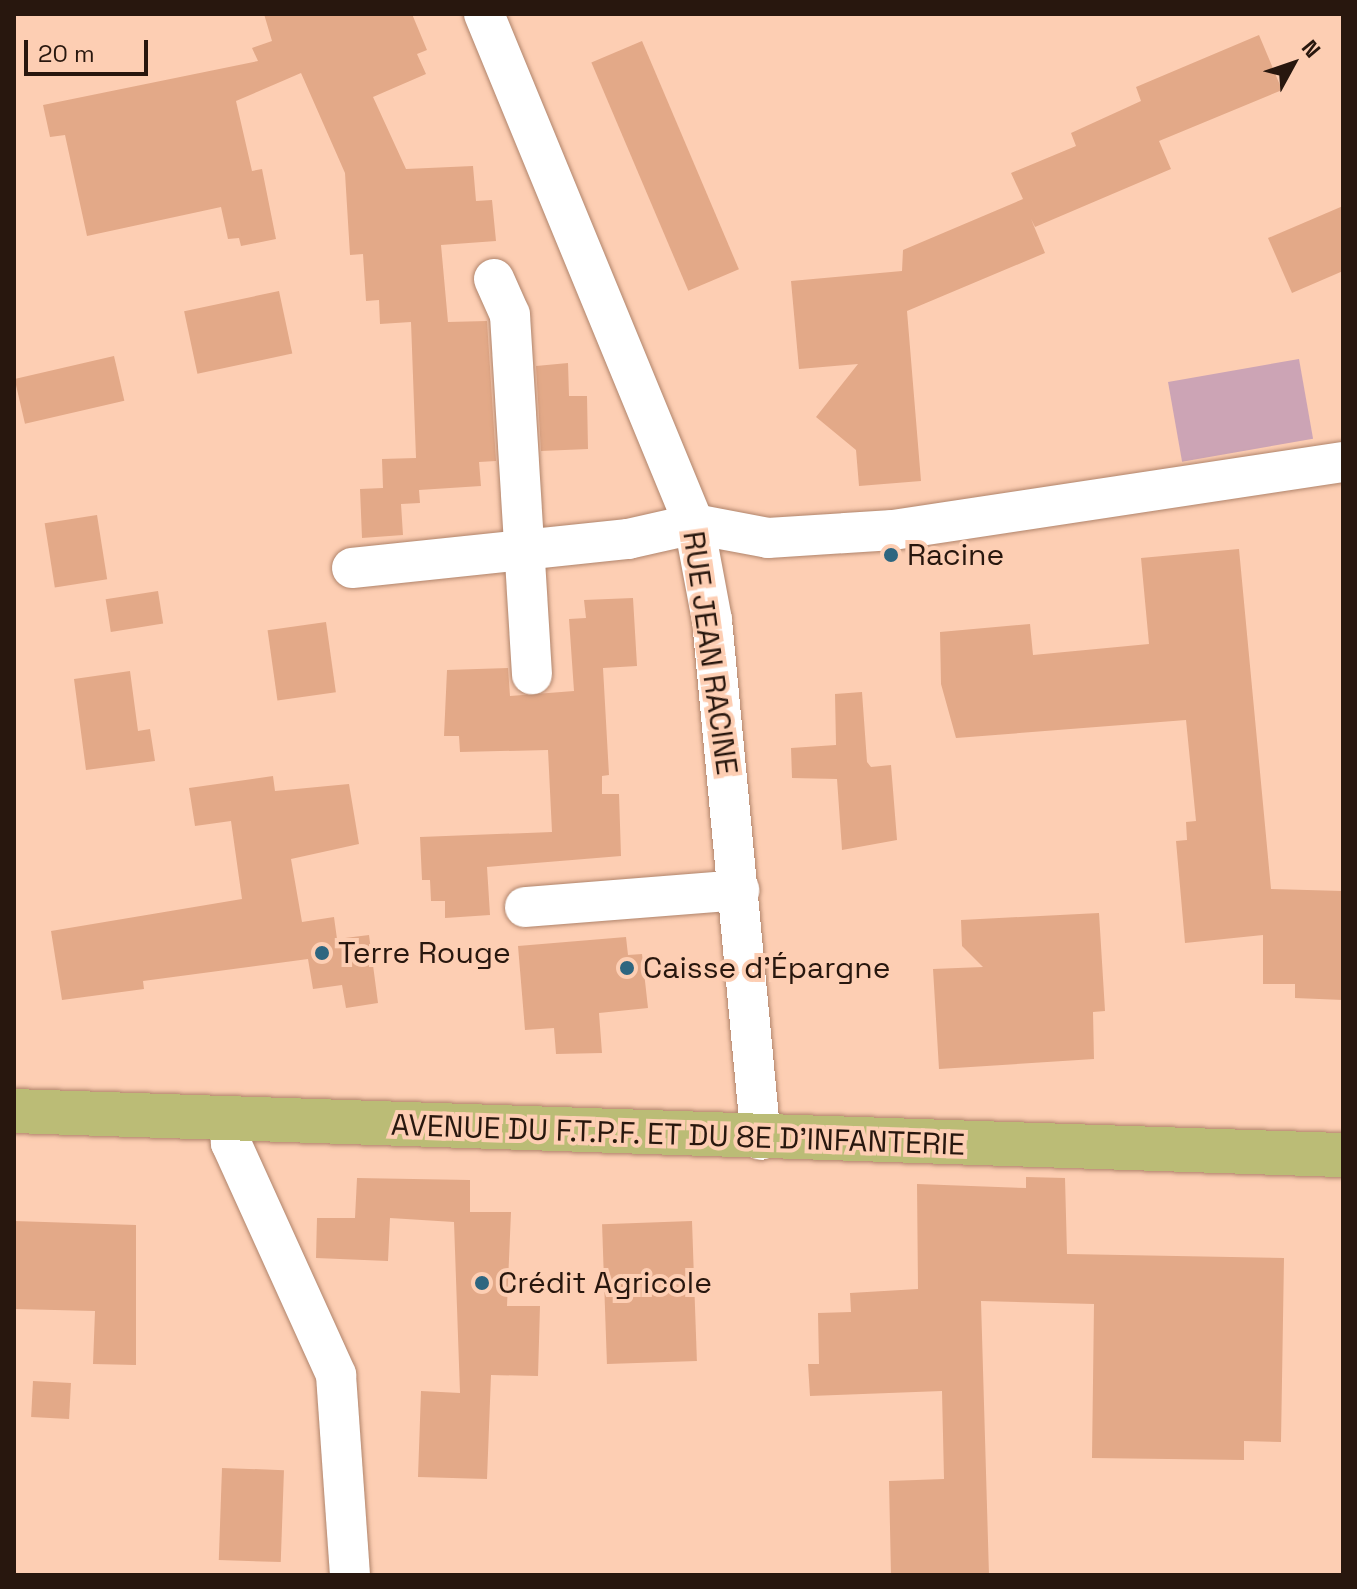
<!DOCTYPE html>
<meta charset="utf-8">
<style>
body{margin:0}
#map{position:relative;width:1357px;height:1589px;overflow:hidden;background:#fdceb3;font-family:"Space Grotesk",sans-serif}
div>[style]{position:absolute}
.green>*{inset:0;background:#cca4b5;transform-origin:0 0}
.building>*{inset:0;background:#e3a988;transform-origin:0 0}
.roads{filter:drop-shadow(0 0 2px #b0846b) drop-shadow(0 0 2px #b0846b)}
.minor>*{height:40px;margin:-20px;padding:0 20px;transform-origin:20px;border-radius:20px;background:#fff}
.primary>*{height:44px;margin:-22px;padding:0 22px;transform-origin:22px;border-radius:22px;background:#bbbc76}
.dots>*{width:22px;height:22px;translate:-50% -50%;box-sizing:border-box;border:4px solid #fdceb3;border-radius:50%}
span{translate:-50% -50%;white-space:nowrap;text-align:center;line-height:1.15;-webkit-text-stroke:8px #fdceb3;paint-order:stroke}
.poi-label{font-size:30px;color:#28170e}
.left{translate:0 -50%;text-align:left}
.street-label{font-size:30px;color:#28170e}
.frame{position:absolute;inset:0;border:16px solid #28170e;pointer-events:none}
.north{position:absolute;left:1253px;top:24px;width:80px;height:80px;-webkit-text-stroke:6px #fdceb3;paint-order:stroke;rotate:50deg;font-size:22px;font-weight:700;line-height:32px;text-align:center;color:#28170e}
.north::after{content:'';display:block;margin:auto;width:28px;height:36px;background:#28170e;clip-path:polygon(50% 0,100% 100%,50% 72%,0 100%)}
.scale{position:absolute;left:24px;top:40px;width:124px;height:36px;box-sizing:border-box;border:4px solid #28170e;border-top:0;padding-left:10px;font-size:24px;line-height:28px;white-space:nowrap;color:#28170e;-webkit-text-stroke:6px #fdceb3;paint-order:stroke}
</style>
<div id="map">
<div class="green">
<i style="left:1299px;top:359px;width:81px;height:133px;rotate:80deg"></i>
</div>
<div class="building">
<i style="clip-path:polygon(264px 14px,412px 14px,427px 50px,417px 54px,426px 74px,373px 97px,406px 169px,473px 166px,476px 201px,492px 200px,496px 241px,441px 245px,448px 322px,487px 321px,496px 461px,479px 462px,481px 486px,419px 490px,420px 503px,401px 504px,403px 535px,362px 538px,360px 489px,383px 488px,382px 459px,416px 458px,411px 322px,380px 324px,379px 300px,366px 301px,363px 254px,350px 255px,345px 173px,301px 73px,236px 101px,252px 171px,262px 169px,276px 239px,241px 246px,239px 238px,228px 239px,221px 207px,87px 236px,65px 135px,50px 137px,43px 105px,258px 61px,252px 48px,272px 41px)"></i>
<i style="clip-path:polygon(1259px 35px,1282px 90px,1159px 141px,1171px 169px,1035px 227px,1031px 219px,1045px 253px,907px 311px,921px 481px,859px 486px,856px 450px,816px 417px,858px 364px,799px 369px,791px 281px,902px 271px,903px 250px,1023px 199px,1011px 173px,1076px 146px,1071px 133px,1141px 101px,1136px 87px)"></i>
<i style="left:642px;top:41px;width:248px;height:55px;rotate:67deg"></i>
<i style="clip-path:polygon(1343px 206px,1343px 271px,1292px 293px,1268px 238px)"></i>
<i style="left:279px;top:291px;width:64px;height:97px;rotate:78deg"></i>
<i style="left:114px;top:356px;width:46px;height:102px;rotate:77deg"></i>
<i style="clip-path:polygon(568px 363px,569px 396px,587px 396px,588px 449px,541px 451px,536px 366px)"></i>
<i style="left:97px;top:515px;width:65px;height:53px;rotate:81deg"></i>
<i style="clip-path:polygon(1239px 549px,1271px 889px,1343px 891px,1343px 1000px,1295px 998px,1295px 984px,1263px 984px,1263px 935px,1185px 943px,1176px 841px,1187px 840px,1186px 822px,1196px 821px,1186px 720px,956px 738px,941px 684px,940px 632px,1030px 624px,1033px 655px,1149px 644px,1141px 558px)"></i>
<i style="left:158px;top:591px;width:33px;height:53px;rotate:81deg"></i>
<i style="clip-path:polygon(633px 598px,637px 666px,603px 668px,609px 775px,602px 776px,602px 794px,619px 794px,621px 856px,487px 867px,490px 915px,445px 918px,445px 901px,431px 901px,430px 880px,422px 880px,420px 837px,552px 832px,548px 750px,460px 752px,459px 736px,444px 736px,447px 670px,508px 668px,510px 696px,574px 691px,569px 619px,586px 618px,584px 600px)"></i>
<i style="left:326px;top:622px;width:71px;height:59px;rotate:82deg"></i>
<i style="clip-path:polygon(130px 671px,138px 731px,150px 729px,155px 761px,86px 770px,74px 679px)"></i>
<i style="clip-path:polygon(862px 692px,867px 762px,871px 767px,891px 765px,897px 840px,842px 850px,837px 779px,792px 778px,791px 748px,836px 745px,835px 694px)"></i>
<i style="clip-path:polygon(273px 776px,275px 791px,349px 784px,359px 844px,291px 859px,302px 922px,334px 917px,337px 939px,369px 935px,378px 1003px,346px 1008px,342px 985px,313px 989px,308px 959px,143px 981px,144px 989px,62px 1000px,51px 931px,242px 899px,231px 821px,195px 826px,189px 788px)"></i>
<i style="clip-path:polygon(1099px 913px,1105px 1011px,1093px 1012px,1094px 1059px,939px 1069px,933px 969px,983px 967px,962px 946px,961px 920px)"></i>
<i style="clip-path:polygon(626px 937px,628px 955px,642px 954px,648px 1008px,599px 1013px,602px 1053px,556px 1054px,554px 1028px,525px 1030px,518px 946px)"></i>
<i style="clip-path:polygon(1026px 1177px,1065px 1178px,1067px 1254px,1284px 1258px,1281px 1442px,1244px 1441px,1244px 1460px,1092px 1458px,1094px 1304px,981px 1301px,989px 1575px,891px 1575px,889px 1481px,944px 1479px,942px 1391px,810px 1396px,808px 1364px,819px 1364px,818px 1313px,851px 1312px,850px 1293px,918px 1289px,917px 1184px,1026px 1188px)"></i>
<i style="clip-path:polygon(357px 1178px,470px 1180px,470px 1212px,511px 1212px,507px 1306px,540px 1306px,538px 1376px,491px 1375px,487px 1479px,418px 1477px,421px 1391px,460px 1393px,454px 1222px,390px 1218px,388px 1261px,316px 1258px,317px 1218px,355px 1218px)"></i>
<i style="clip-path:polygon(14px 1221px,136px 1225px,136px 1365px,93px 1364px,95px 1311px,14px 1309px)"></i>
<i style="left:692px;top:1221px;width:140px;height:90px;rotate:88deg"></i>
<i style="left:33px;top:1381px;width:38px;height:36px;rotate:3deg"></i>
<i style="left:222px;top:1468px;width:62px;height:92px;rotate:2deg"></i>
</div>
<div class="roads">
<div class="minor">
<i style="left:484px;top:14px;width:552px;rotate:67.62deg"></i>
<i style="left:694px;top:524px;width:98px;rotate:79.4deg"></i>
<i style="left:712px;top:620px;width:522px;rotate:84.62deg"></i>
<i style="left:494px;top:279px;width:39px;rotate:66deg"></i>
<i style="left:510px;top:315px;width:360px;rotate:86.5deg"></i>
<i style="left:352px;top:568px;width:278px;rotate:-6deg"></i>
<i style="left:628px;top:539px;width:68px;rotate:-12.8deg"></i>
<i style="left:694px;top:524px;width:75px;rotate:10.7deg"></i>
<i style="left:768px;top:538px;width:125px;rotate:-3.7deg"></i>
<i style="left:893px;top:530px;width:455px;rotate:-8.6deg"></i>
<i style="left:525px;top:907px;width:215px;rotate:-4.5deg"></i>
<i style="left:230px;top:1119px;width:24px;rotate:88deg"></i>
<i style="left:231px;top:1143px;width:255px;rotate:65.6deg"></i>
<i style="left:336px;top:1375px;width:200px;rotate:86deg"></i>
</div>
<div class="primary">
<i style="left:14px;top:1111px;width:1330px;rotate:1.9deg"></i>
</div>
</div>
<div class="dots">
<i style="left:891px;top:555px;background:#2e6680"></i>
<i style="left:322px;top:953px;background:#2e6680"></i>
<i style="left:627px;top:968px;background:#2e6680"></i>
<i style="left:482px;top:1283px;background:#2e6680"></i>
</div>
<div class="poi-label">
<span class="left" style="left:907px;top:555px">Racine</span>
<span class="left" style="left:338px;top:953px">Terre Rouge</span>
<span class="left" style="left:643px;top:968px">Caisse d'Épargne</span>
<span class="left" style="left:498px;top:1283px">Crédit Agricole</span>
</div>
<div class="street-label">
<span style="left:710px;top:653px;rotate:82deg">RUE JEAN RACINE</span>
<span style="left:678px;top:1135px;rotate:2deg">AVENUE DU F.T.P.F. ET DU 8E D'INFANTERIE</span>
</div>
<div class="frame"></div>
<div class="north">N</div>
<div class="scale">20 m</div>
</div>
